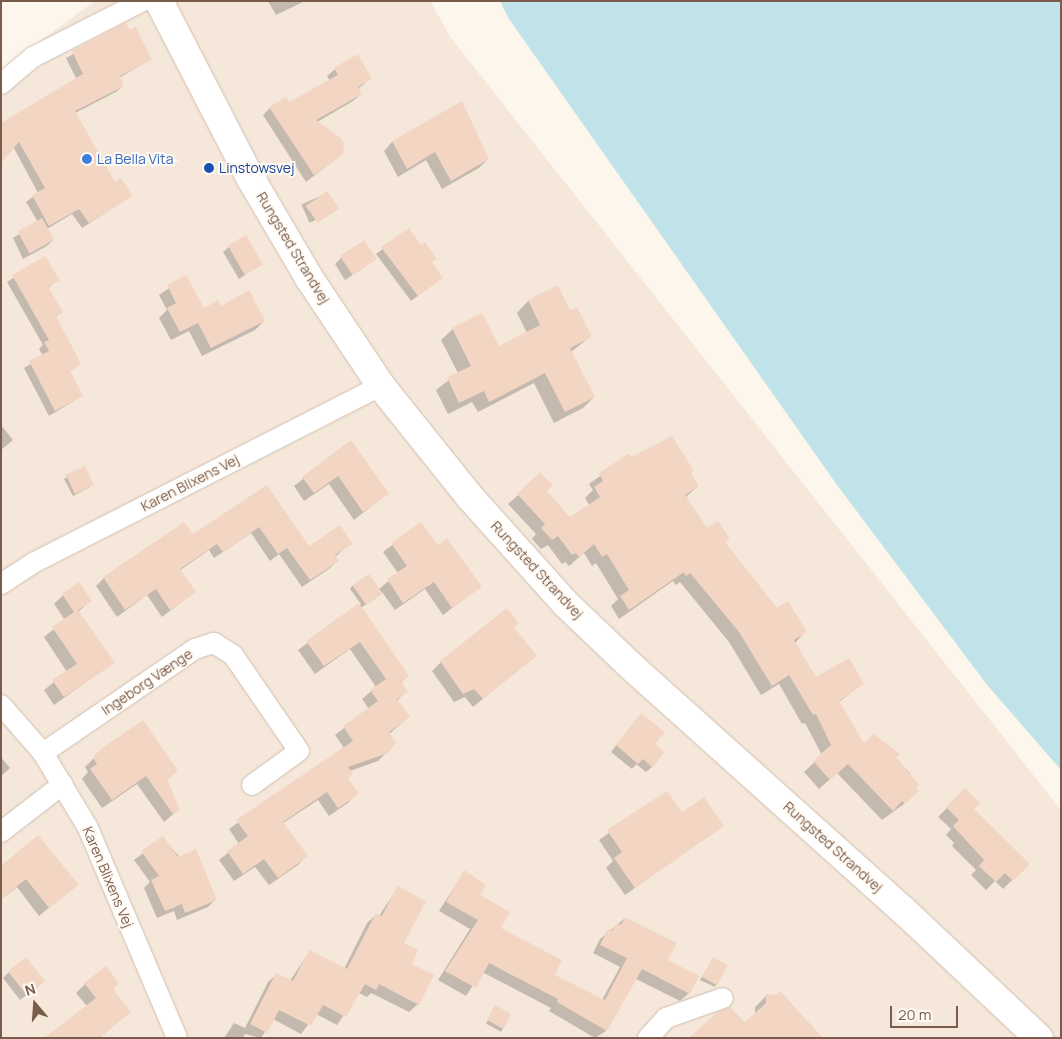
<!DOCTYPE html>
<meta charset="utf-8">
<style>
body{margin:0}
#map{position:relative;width:1062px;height:1039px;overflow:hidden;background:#fdf6ec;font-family:Manrope,sans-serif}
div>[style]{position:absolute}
.residential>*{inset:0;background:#f5e8da}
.water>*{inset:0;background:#bfe3e8}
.shadow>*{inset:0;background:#0003;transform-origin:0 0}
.building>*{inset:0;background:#f3d5c3;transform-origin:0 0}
.roads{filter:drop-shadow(0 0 1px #d1beb0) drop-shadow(0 0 1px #d1beb0)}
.minor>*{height:20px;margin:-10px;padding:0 10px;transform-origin:10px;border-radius:10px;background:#fff}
.secondary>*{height:28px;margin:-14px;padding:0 14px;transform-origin:14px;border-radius:14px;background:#fff}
.dots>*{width:14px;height:14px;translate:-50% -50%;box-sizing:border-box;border:2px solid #fffaf3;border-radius:50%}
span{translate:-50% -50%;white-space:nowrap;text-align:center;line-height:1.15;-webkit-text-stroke:4px #fffaf3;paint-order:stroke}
.shop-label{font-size:14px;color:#366cbe}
.left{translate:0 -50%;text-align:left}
.transit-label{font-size:14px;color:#164399}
.street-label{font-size:14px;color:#7a5c4d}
.frame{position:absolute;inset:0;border:2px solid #7a5c4d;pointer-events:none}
.north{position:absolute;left:10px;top:979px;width:50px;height:50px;-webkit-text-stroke:4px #fffaf3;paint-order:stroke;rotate:342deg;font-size:14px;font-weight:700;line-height:20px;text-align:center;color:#7a5c4d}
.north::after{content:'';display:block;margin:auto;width:18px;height:22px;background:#7a5c4d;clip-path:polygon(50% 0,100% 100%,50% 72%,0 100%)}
.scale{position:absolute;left:890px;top:1006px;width:68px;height:22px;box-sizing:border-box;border:2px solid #7a5c4d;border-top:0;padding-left:6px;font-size:15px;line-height:18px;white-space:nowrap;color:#7a5c4d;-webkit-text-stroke:4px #fffaf3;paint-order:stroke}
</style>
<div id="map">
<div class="residential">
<i style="clip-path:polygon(95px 1px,430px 1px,451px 38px,1061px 810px,1061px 1038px,1px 1038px,1px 76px,28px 50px)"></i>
</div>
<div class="water">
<i style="clip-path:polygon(500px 1px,1061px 1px,1061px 770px,988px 686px,837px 485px,509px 19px)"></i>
</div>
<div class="shadow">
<i style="clip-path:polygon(268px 1px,305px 1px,276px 15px)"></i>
<i style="clip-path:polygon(126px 25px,150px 60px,119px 78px,123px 86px,116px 92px,75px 113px,115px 184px,131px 196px,82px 228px,72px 214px,47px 229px,53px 240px,47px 246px,23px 259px,13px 238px,38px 222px,26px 202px,38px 193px,1px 124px,77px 80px,66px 58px)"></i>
<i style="clip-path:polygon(335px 69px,370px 79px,358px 89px,361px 94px,353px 101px,317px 122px,342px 154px,306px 182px,263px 115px,270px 108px,289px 104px,330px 81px,327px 76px)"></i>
<i style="clip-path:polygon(461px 103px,488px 159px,479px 168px,442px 189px,426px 160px,398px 177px,384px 151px,392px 142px)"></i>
<i style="left:327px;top:193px;width:20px;height:28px;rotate:66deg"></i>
<i style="clip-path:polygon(409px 230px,421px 247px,435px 259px,431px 263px,442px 278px,411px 301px,376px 254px)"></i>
<i style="clip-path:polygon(229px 247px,261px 264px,239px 279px,223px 252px)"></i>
<i style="clip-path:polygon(45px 257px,58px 280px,48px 288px,61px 312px,55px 318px,80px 364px,69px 372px,82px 396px,49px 416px,24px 368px,43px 356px,39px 349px,43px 345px,7px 282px)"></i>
<i style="clip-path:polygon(341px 258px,376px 259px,345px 280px,335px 264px)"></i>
<i style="clip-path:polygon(186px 277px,203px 310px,221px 307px,264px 321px,255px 330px,202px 356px,189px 331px,171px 340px,159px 318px,167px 310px,159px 295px)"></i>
<i style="clip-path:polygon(557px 287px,570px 312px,591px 336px,571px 352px,594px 397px,583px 408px,554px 423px,534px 383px,478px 412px,472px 402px,448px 414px,436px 390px,458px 373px,441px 340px,453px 329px,498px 348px,527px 333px,517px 313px,528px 301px)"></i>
<i style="clip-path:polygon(1px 425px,13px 440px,1px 450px)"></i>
<i style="clip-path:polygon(351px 441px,388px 493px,354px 520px,329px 484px,304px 501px,294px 486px)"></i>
<i style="clip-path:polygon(628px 456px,690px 473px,698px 486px,686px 497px,707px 529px,724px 543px,777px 610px,805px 632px,795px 643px,816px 679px,862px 684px,838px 703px,864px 745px,894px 757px,910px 773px,908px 801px,882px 820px,837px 773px,819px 789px,804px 772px,822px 755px,805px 723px,802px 724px,779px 684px,761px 695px,729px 642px,680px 582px,676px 585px,673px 581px,619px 619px,611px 606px,618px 599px,596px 563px,592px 566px,584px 553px,569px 566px,565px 562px,562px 564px,548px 545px,541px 549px,532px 539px,536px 534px,508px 504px,518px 495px,545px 491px,570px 519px,590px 506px,585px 498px,593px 490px,589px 484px)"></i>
<i style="clip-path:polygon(67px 477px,90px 487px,73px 496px,64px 479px)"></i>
<i style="clip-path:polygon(266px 487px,309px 548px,351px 543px,335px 557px,337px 561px,330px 568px,302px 587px,279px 554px,270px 561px,251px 533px,214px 558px,209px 550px,179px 571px,194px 592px,162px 617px,147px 595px,117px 617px,96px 586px,104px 578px,184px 524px,192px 536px)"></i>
<i style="clip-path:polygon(421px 523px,437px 546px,480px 587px,443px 615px,425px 589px,395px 610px,382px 592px,361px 608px,408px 676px,400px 683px,406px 691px,397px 701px,409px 717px,389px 734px,387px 752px,378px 761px,350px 771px,347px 778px,357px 793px,349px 802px,329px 816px,318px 800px,283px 823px,306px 856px,298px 865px,269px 885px,255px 867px,234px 881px,219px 860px,239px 844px,229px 829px,344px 748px,335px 735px,369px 709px,362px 699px,376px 687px,350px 649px,315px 674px,298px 650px,361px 604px,350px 589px,352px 586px,368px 575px,378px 590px,398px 573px,383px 552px)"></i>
<i style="clip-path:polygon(63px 595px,90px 601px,78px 612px,113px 663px,54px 705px,44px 690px,67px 672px,44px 637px,65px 620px,54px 604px)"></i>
<i style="clip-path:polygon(513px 627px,535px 656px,473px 707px,465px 697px,454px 702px,432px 671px,441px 662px)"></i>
<i style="clip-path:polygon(636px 720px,653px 744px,652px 767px,646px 772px,636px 764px,632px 769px,611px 752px)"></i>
<i style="clip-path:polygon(103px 749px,176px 771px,167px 780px,178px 810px,164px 822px,137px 784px,102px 808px,82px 779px,88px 772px,85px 767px)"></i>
<i style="clip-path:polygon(1px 757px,10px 768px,1px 776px)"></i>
<i style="clip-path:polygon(965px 790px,972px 809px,1029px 864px,1003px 889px,995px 881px,986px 890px,971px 875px,976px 870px,952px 846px,954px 843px,946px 835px,951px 829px,938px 817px)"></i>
<i style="clip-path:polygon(667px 792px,681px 814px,722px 826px,625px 895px,606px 868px,613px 861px,599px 840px)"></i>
<i style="clip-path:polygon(163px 838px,216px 899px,208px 907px,177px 920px,174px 911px,157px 918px,144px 888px,150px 882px,134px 860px)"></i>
<i style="clip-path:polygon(1px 867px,77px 885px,39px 916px,17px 887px,1px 899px)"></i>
<i style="clip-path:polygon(464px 872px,500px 928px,553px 975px,602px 1000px,620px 967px,593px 953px,600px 939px,625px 918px,666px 960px,689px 993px,680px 1001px,636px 979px,606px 1031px,595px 1038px,549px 1011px,551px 1008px,482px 972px,466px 996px,438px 980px,470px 929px,439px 911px)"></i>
<i style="clip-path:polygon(398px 887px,403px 943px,418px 1004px,409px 1012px,371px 993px,367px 997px,359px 993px,337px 1025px,316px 1014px,301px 1034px,273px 1019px,261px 1038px,245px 1034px,243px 1038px,224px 1038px,234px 1023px,245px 1028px,268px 982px,277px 974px,290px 981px,309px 952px,344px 969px,367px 923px,376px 915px,379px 916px)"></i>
<i style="clip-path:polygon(713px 959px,726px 966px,715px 987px,700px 980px)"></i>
<i style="clip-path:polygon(9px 972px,37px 987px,20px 1000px,3px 978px)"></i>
<i style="clip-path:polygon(85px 984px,112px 989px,130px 1012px,99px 1038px,46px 1038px,87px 1006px,76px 993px)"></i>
<i style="clip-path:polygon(766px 996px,818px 1038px,745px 1024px,755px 1015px,755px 1007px)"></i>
<i style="left:495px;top:1007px;width:17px;height:19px;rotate:28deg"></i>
</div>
<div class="building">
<i style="clip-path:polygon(126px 23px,129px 30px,136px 27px,152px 60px,120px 76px,124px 86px,75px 111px,115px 182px,121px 178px,133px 196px,89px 223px,79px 209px,49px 226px,32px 195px,45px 188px,19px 142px,1px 163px,1px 123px,83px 74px,72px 51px)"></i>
<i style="clip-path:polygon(358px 54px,372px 79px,358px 87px,362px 94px,316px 120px,342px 139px,344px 144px,343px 154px,314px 175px,269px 107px,286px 97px,289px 102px,338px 75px,334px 68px)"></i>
<i style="clip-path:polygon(462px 101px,489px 159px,451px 181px,435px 152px,407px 169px,392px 141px)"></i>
<i style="left:327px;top:191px;width:21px;height:26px;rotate:55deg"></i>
<i style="left:42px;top:218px;width:25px;height:28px;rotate:61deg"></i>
<i style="clip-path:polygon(409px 228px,421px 245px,425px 242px,437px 259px,432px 262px,443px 278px,418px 296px,381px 247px)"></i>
<i style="left:246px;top:235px;width:34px;height:21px;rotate:60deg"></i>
<i style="left:364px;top:240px;width:23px;height:29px;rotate:56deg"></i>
<i style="clip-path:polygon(45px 256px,60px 280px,48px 287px,63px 312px,56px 316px,81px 364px,70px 371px,83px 396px,55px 411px,29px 361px,49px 351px,44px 342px,49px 340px,12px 275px)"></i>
<i style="clip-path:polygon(186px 275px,204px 308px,218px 300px,221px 306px,249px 290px,265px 321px,211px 348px,198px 323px,180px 332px,167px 308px,176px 303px,167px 285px)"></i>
<i style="clip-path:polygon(558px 285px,570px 310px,577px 307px,592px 337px,570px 348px,595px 397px,565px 412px,545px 373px,489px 402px,484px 391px,459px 403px,447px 377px,471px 366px,452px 328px,482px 313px,499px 346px,540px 325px,528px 300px)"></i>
<i style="clip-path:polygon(672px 436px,694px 471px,691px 473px,699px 486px,685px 495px,707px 528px,718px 521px,730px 539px,725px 542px,777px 608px,788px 601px,807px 632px,794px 640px,816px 677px,849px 658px,864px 684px,839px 701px,864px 743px,874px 734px,900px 754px,896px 757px,919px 785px,916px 788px,919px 791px,905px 804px,902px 801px,893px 811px,848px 764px,830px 780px,813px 761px,831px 745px,816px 714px,813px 715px,789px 675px,772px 686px,739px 632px,690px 573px,686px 576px,684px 572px,629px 610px,620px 596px,629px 590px,607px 554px,602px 557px,594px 544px,579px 557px,576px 553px,572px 555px,558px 536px,552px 540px,541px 528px,545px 524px,517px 494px,540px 472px,553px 485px,547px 491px,570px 517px,600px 497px,594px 487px,603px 481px,599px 473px,628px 454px,631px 457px)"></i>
<i style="clip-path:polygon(351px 440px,389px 494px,363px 512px,338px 476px,314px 493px,302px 477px)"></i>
<i style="left:85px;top:466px;width:21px;height:21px;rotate:65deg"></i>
<i style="clip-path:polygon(267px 485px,309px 546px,340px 525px,353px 544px,335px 555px,339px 561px,310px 580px,287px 548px,278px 554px,259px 527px,223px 552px,217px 544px,180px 569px,196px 592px,170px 610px,156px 589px,125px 610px,103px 577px,184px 522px,193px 534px)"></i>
<i style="clip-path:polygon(421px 522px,438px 545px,447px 538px,482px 587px,452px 608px,434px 582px,403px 603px,387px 579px,407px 566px,391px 543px)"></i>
<i style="left:369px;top:574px;width:24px;height:20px;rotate:55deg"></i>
<i style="clip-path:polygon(79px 582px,92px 601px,78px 610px,115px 663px,64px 697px,52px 680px,77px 664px,52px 627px,74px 612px,62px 594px)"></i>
<i style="clip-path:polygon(359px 603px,409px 676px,401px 681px,408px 692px,397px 699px,410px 717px,389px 732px,396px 743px,388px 753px,348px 767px,353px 774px,348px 778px,359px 794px,338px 808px,327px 792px,283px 822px,308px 856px,278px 878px,264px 859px,243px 874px,227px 851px,248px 836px,236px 820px,353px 741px,343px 726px,378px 701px,370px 690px,386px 679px,360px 642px,324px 666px,306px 641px)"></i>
<i style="clip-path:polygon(507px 608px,519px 623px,514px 627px,537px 656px,483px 699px,474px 689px,463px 694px,440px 661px)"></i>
<i style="clip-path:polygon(641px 713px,665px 732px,655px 744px,664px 752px,653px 768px,643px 759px,638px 764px,616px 745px)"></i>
<i style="clip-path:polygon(143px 720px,178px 771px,167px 779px,180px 810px,173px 814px,146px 776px,112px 800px,90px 769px,97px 764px,93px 757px,102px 748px)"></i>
<i style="clip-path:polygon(965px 788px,980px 803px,974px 809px,1030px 864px,1013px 881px,1005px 873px,996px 882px,979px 866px,984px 860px,953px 826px,959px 820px,946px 807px)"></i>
<i style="clip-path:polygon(667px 791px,682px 812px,704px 797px,724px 826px,635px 888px,614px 858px,622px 852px,607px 830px)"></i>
<i style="clip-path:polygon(38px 835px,79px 885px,49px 908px,26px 879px,1px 899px,1px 866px)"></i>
<i style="clip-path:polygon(163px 836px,178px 857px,196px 849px,217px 900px,185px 913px,182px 904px,165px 911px,151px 880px,159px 876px,141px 851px)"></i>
<i style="clip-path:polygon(464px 870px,486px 885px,480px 895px,510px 912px,501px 928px,562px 960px,555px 975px,605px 1000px,627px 958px,600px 945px,608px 929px,612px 931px,617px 923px,621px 925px,625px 917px,677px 943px,668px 960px,699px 976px,690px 994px,642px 969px,607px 1031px,557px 1002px,558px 999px,489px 963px,476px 988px,445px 971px,478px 920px,446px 902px)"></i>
<i style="clip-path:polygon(397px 886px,426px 901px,404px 943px,418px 950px,412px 964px,434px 975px,419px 1005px,379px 984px,376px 990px,365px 984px,346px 1017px,323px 1005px,311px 1026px,279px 1010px,267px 1033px,250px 1024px,276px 973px,293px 981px,309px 950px,347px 969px,376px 913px,382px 916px)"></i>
<i style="left:26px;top:957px;width:31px;height:23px;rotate:52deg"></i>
<i style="left:713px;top:957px;width:17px;height:23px;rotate:28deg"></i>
<i style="clip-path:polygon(106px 966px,119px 983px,113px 989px,131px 1012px,99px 1038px,44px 1038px,96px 998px,84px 983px)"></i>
<i style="clip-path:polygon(780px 991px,823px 1038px,689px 1038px,716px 1013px,730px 1007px,745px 1022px,766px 1003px,766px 994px,776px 995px)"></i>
<i style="left:495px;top:1005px;width:18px;height:17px;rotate:29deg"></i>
</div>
<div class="roads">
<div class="minor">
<i style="left:1px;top:84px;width:42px;rotate:-40.2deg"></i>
<i style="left:33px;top:57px;width:123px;rotate:-27deg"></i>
<i style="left:1px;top:584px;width:38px;rotate:-33deg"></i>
<i style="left:33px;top:563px;width:390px;rotate:-27deg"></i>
<i style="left:1px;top:705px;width:64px;rotate:48.8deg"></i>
<i style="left:43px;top:753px;width:87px;rotate:59deg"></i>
<i style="left:88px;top:828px;width:228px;rotate:67deg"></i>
<i style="left:43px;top:753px;width:184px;rotate:-34.4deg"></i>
<i style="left:195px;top:649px;width:20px;rotate:-18deg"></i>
<i style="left:214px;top:643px;width:22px;rotate:32deg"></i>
<i style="left:233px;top:655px;width:116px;rotate:55.5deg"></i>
<i style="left:299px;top:751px;width:58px;rotate:144.1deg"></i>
<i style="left:1px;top:832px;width:78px;rotate:-37.7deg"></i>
<i style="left:648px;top:1038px;width:27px;rotate:-48deg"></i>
<i style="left:666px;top:1018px;width:60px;rotate:-19.3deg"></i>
</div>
<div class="secondary">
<i style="left:159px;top:1px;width:200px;rotate:62.7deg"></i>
<i style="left:251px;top:179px;width:115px;rotate:59.6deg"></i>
<i style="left:309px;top:278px;width:130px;rotate:56.3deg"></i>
<i style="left:381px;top:386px;width:141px;rotate:51.3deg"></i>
<i style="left:469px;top:496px;width:145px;rotate:48.1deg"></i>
<i style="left:566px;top:604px;width:93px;rotate:43.7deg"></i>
<i style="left:633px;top:668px;width:363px;rotate:41.9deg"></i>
<i style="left:903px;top:910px;width:187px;rotate:43.3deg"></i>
</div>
</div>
<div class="dots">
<i style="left:87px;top:159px;background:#3f7fe0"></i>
<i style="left:209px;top:168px;background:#1a4fb4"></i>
</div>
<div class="shop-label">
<span class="left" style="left:97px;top:159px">La Bella Vita</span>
</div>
<div class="transit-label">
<span class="left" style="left:219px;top:168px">Linstowsvej</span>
</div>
<div class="street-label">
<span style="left:293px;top:248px;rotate:59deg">Rungsted Strandvej</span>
<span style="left:190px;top:483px;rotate:-27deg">Karen Blixens Vej</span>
<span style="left:537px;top:570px;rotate:47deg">Rungsted Strandvej</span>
<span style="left:147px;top:682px;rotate:-34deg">Ingeborg Vænge</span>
<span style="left:833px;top:847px;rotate:42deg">Rungsted Strandvej</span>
<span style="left:108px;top:877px;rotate:67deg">Karen Blixens Vej</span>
</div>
<div class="frame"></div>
<div class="north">N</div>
<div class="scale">20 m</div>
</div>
